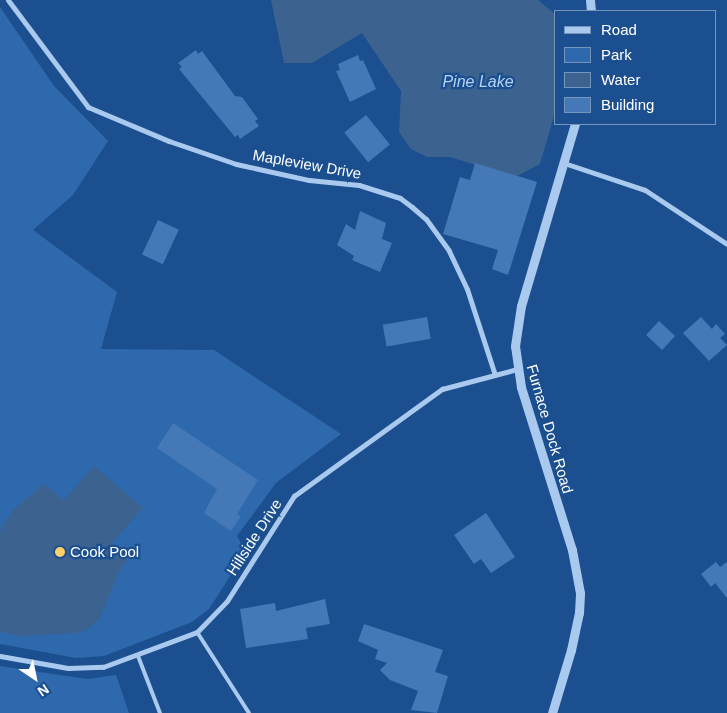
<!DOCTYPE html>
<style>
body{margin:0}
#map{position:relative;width:727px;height:713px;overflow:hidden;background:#1b4f8f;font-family:Helvetica,sans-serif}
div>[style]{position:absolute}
.green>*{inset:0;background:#2e69ad}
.water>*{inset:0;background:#3c6290}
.building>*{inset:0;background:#4478b7;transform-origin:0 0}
.service>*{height:4px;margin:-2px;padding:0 2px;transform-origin:2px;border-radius:2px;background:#a9c9ee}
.minor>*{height:5px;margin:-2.5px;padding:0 2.5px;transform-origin:2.5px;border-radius:2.5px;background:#a9c9ee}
.tertiary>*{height:9px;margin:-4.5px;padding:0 4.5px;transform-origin:4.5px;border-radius:4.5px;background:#a9c9ee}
.dots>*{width:14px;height:14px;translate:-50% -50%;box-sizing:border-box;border:2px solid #1b4f8f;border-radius:50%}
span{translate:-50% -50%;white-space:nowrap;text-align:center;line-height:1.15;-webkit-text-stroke:4.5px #1b4f8f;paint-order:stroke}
.street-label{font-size:15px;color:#fff}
.poi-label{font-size:15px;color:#fff}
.left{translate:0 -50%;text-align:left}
.water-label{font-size:16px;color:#b5d3f5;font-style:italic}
.legend{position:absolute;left:554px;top:10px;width:162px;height:115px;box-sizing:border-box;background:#1b4f8f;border:1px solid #7695bc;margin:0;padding:6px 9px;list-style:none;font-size:15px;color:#fff}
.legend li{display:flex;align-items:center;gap:10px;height:25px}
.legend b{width:25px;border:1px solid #7695bc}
.north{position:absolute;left:10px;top:653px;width:50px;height:50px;-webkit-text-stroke:4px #1b4f8f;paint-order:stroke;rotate:146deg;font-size:14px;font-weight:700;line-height:20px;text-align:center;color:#fff}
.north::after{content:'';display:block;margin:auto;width:18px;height:22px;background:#fff;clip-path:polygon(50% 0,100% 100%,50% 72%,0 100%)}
</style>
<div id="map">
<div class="green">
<i style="clip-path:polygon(0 7px,54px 86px,108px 141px,73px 195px,33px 230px,117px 292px,101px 349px,214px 350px,341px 434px,276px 483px,237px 536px,242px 545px,241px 559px,209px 609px,192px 622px,104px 656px,76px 658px,0 644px)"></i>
<i style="clip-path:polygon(0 666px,87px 679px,116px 675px,129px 713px,0 713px)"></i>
</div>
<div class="water">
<i style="clip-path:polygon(271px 0,538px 0,556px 15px,556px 109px,540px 164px,515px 177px,450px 157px,427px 157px,411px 149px,399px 132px,401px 91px,362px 33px,312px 63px,284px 63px)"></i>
<i style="clip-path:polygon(94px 466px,143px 508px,111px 544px,128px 559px,119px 571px,100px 618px,87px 630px,76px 633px,21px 636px,0 632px,0 532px,4px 524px,14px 509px,44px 484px,64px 500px)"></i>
</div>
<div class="building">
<i style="clip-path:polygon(196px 50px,198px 54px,202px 51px,235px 96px,242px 97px,258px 119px,255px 121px,259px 126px,240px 139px,238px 135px,235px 137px,179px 69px,182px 67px,178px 63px)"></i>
<i style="clip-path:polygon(358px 55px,360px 61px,363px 60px,376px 89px,350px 102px,336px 71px,340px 70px,338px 64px)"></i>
<i style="left:366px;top:115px;width:38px;height:28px;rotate:51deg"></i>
<i style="clip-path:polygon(475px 163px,537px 182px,508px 275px,492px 269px,498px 250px,443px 234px,460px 177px,470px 180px)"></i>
<i style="clip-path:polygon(360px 211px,386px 223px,382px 239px,392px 243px,380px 272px,352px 260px,354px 256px,337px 245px,346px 224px,355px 230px)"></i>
<i style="left:158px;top:220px;width:23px;height:38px;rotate:25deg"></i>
<i style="left:427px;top:317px;width:22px;height:45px;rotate:80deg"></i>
<i style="clip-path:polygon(701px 317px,712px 329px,716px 324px,725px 334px,720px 338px,727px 345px,709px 361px,683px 333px)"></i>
<i style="left:659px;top:321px;width:22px;height:19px;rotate:43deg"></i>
<i style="clip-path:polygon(173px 423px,258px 480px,237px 514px,241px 516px,231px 531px,204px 513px,217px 489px,157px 448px)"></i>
<i style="clip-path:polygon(486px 513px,515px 557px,491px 573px,481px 559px,474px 564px,454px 535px)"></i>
<i style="clip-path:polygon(716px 562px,720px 567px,727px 562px,727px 598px,715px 583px,711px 587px,701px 574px)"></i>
<i style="clip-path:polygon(325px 599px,330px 624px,306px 628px,308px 639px,246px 648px,240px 609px,275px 603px,276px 611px)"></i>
<i style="clip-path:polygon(364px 624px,443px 650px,435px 672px,448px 676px,437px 713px,411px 710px,418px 691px,390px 680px,380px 670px,387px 663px,375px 659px,378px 650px,358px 641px)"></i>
</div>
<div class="service">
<i style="left:197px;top:632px;width:96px;rotate:57.3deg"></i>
<i style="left:138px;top:656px;width:61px;rotate:68.9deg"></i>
</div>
<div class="minor">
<i style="left:8px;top:0;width:134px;rotate:53.2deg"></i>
<i style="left:88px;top:107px;width:88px;rotate:22.8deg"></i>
<i style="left:169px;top:141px;width:71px;rotate:18.9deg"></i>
<i style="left:236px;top:164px;width:75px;rotate:12.4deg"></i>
<i style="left:309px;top:180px;width:50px;rotate:5.7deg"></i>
<i style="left:359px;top:185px;width:43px;rotate:17.6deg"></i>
<i style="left:400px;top:198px;width:15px;rotate:37deg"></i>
<i style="left:412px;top:207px;width:18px;rotate:41deg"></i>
<i style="left:426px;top:219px;width:39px;rotate:54deg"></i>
<i style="left:449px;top:251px;width:42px;rotate:64.7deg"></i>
<i style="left:467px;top:289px;width:90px;rotate:72deg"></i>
<i style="left:564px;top:163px;width:85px;rotate:18.4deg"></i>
<i style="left:645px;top:190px;width:98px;rotate:33.4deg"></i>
<i style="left:0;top:656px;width:69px;rotate:10deg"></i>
<i style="left:68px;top:668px;width:35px;rotate:-2deg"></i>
<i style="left:103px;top:667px;width:100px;rotate:-20.4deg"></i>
<i style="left:197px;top:632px;width:43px;rotate:-45.9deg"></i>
<i style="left:227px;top:601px;width:125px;rotate:-57.5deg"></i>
<i style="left:294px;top:496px;width:183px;rotate:-35.9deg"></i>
<i style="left:442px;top:389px;width:78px;rotate:-14.9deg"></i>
</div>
<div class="tertiary">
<i style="left:590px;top:0;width:11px;rotate:85deg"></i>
<i style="left:552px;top:713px;width:66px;rotate:-73.2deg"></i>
<i style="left:571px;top:650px;width:38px;rotate:-78deg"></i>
<i style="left:579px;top:613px;width:20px;rotate:-87deg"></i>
<i style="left:580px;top:593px;width:44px;rotate:-100.5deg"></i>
<i style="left:572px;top:550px;width:171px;rotate:-107.4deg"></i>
<i style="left:521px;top:387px;width:41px;rotate:-98.3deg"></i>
<i style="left:515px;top:346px;width:40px;rotate:-81.5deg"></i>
<i style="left:521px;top:306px;width:190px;rotate:-73.5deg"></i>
</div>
<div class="dots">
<i style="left:60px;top:552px;background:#ffd166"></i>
</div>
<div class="street-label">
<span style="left:307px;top:164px;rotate:10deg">Mapleview Drive</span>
<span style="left:550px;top:429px;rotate:74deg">Furnace Dock Road</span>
<span style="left:254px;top:537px;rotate:-57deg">Hillside Drive</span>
</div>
<div class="poi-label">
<span class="left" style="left:70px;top:552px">Cook Pool</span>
</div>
<div class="water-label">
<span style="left:478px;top:82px">Pine Lake</span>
</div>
<ul class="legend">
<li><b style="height:6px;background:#a9c9ee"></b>Road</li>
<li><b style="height:14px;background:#2e69ad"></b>Park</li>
<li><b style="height:14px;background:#3c6290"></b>Water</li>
<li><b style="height:14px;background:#4478b7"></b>Building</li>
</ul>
<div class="north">N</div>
</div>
